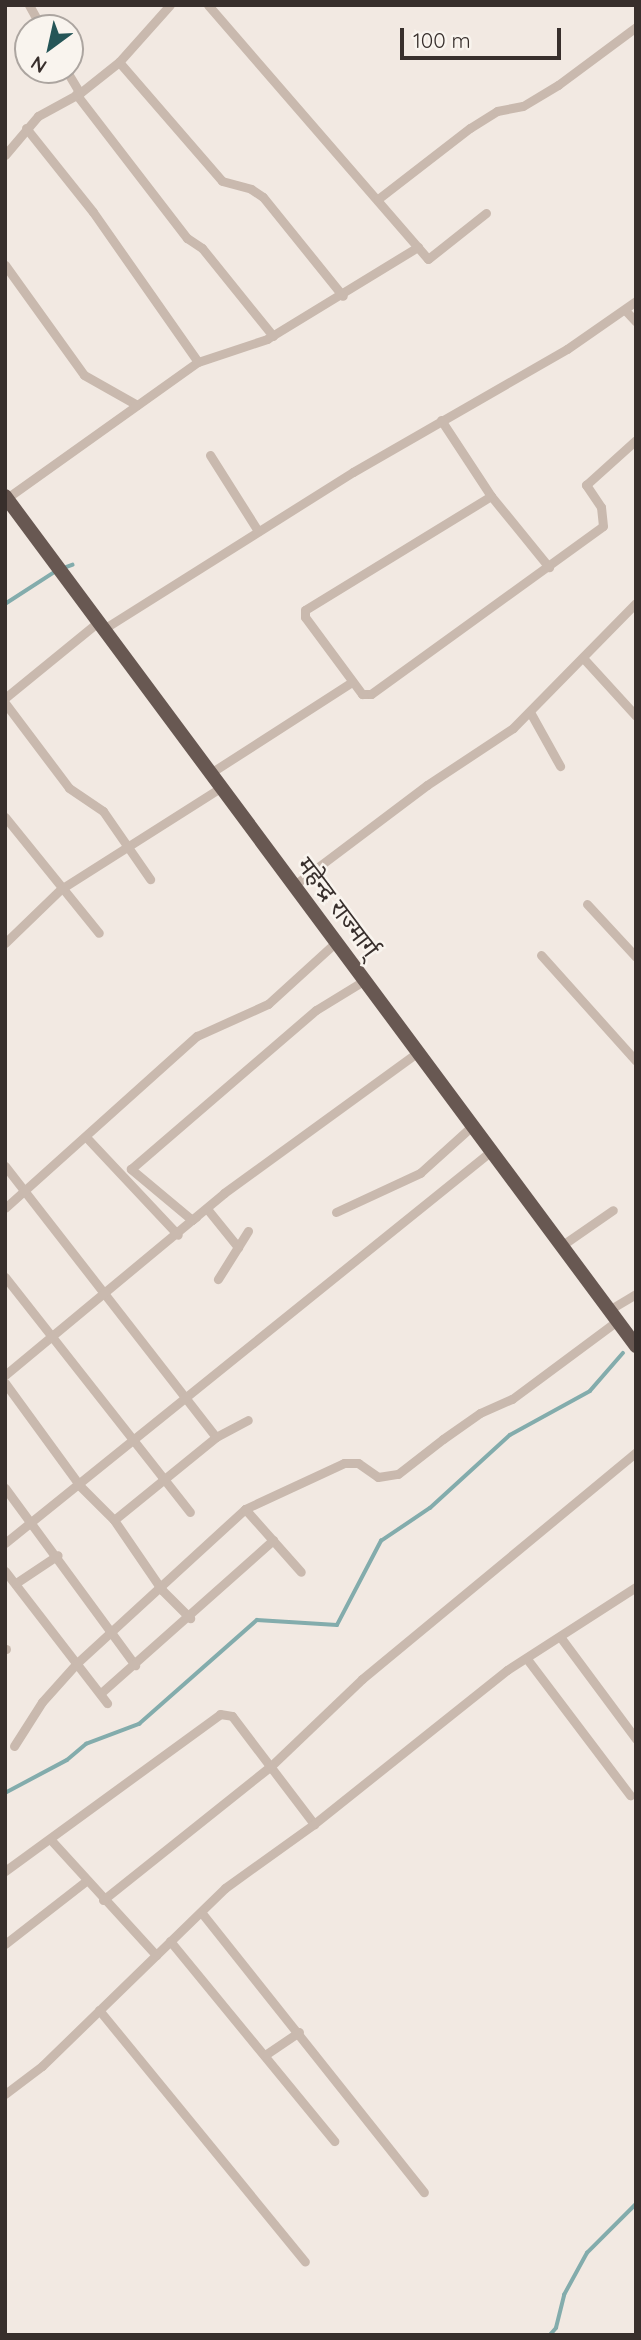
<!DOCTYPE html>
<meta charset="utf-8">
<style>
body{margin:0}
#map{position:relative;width:641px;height:2340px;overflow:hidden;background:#f2e9e2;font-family:Quicksand,"Noto Sans Devanagari",sans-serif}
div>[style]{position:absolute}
.stream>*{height:3.5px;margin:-1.75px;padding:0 1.75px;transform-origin:1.75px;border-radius:1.75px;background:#83acac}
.minor>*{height:9px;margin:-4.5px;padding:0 4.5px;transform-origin:4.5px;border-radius:4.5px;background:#c9b9ae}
.trunk>*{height:14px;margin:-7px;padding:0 7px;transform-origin:7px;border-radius:7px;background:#685852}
span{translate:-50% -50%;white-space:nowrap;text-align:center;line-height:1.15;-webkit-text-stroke:5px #f9f4ee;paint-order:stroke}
.street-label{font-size:24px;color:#382f2c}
.frame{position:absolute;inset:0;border:7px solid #382f2c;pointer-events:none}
.north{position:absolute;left:14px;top:14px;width:70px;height:70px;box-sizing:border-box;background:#f9f4ee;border:2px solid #aca5a0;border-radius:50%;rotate:213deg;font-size:19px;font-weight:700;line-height:28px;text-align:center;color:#382f2c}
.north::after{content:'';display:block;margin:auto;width:24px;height:32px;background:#255557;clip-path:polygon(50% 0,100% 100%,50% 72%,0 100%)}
.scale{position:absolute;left:400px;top:28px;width:161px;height:32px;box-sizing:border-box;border:4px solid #382f2c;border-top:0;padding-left:9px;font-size:21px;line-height:24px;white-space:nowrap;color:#382f2c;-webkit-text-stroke:5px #f9f4ee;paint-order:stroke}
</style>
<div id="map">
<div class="stream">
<i style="left:64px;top:568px;width:9px;rotate:-21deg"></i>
<i style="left:5px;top:604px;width:61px;rotate:-32.9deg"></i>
<i style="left:5px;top:1793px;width:70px;rotate:-28deg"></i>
<i style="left:67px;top:1760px;width:25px;rotate:-40deg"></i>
<i style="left:86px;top:1744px;width:57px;rotate:-20.7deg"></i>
<i style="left:139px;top:1724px;width:157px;rotate:-41.4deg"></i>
<i style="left:257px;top:1620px;width:80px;rotate:3.6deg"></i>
<i style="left:337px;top:1625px;width:95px;rotate:-62.4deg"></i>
<i style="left:381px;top:1541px;width:59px;rotate:-34deg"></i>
<i style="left:430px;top:1508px;width:108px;rotate:-42.4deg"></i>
<i style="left:510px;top:1435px;width:91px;rotate:-28.8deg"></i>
<i style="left:590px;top:1391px;width:50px;rotate:-49deg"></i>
<i style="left:550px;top:2335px;width:9px;rotate:-49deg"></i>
<i style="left:556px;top:2328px;width:34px;rotate:-76deg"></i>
<i style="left:564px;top:2295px;width:48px;rotate:-61.3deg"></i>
<i style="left:587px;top:2253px;width:69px;rotate:-45deg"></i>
</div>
<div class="minor">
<i style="left:29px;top:5px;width:26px;rotate:61deg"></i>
<i style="left:208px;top:5px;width:336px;rotate:49.1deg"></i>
<i style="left:428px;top:259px;width:74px;rotate:-38.4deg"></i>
<i style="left:119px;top:62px;width:157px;rotate:49.1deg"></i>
<i style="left:222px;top:181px;width:30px;rotate:15deg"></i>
<i style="left:251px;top:189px;width:14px;rotate:34deg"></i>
<i style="left:263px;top:197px;width:127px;rotate:51.1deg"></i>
<i style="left:66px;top:70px;width:27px;rotate:59deg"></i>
<i style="left:76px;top:94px;width:182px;rotate:52.4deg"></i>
<i style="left:187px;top:238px;width:18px;rotate:34deg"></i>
<i style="left:202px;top:248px;width:113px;rotate:51.1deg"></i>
<i style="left:26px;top:128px;width:107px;rotate:51.4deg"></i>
<i style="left:93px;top:212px;width:183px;rotate:55deg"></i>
<i style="left:5px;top:155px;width:51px;rotate:-49.8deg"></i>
<i style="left:38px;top:116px;width:48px;rotate:-28.7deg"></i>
<i style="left:80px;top:93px;width:50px;rotate:-38.5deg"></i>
<i style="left:119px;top:62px;width:76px;rotate:-48.2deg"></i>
<i style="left:378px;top:199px;width:116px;rotate:-37.7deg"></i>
<i style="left:470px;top:128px;width:32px;rotate:-32deg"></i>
<i style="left:497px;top:111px;width:26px;rotate:-11deg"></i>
<i style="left:523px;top:106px;width:41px;rotate:-31deg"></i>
<i style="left:558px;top:85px;width:97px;rotate:-36.6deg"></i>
<i style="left:5px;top:265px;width:135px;rotate:54.3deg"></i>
<i style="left:84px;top:375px;width:61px;rotate:29.5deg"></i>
<i style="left:625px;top:310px;width:16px;rotate:47deg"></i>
<i style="left:441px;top:420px;width:91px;rotate:56.7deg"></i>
<i style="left:491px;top:496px;width:92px;rotate:50.8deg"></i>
<i style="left:210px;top:455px;width:90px;rotate:57.7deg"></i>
<i style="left:491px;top:496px;width:218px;rotate:148.5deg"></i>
<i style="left:305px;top:610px;width:7px;rotate:90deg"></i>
<i style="left:305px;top:617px;width:96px;rotate:53.5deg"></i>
<i style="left:362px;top:694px;width:9px"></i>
<i style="left:371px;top:694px;width:286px;rotate:-35.9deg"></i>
<i style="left:603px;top:526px;width:19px;rotate:-96deg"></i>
<i style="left:601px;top:507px;width:27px;rotate:-124deg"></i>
<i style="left:586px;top:485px;width:67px;rotate:-42deg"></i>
<i style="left:7px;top:498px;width:234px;rotate:-35.5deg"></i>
<i style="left:198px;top:362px;width:73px;rotate:-18.4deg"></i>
<i style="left:267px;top:339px;width:177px;rotate:-31.4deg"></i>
<i style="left:102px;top:630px;width:297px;rotate:-32.2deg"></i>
<i style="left:353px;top:472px;width:247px;rotate:-29.9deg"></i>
<i style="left:567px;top:349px;width:84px;rotate:-34.8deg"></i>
<i style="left:584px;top:659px;width:77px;rotate:47.6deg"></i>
<i style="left:5px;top:698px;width:119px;rotate:-39.2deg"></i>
<i style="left:5px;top:703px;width:106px;rotate:53deg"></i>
<i style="left:69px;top:788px;width:41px;rotate:34.1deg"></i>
<i style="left:103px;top:811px;width:83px;rotate:55.3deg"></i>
<i style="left:530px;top:712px;width:62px;rotate:60.9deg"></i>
<i style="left:209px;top:774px;width:170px;rotate:-32.8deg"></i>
<i style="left:5px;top:817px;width:149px;rotate:51deg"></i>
<i style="left:293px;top:886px;width:168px;rotate:-37deg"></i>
<i style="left:427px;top:785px;width:103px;rotate:-33.5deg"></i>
<i style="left:513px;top:728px;width:175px;rotate:-45.5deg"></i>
<i style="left:587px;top:904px;width:72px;rotate:47.2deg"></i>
<i style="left:5px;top:943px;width:78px;rotate:-44deg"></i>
<i style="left:61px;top:889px;width:188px;rotate:-32.4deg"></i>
<i style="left:541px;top:955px;width:142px;rotate:48.1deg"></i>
<i style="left:86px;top:1137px;width:134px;rotate:46.8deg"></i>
<i style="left:5px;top:1166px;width:343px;rotate:52.1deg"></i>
<i style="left:5px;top:1208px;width:258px;rotate:-41.9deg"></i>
<i style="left:197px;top:1036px;width:78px;rotate:-24.3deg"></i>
<i style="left:268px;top:1004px;width:91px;rotate:-42.3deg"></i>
<i style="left:208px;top:1210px;width:48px;rotate:51deg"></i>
<i style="left:238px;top:1247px;width:38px;rotate:122deg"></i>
<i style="left:336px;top:1212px;width:93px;rotate:-24.9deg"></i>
<i style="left:420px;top:1173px;width:70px;rotate:-42.1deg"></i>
<i style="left:196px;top:1217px;width:5px;rotate:143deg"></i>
<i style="left:192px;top:1220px;width:80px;rotate:-140.1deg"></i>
<i style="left:131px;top:1169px;width:244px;rotate:-40.7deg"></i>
<i style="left:316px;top:1010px;width:57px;rotate:-31.5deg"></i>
<i style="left:561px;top:1246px;width:63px;rotate:-34.7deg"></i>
<i style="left:238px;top:1247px;width:19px;rotate:-58deg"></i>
<i style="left:5px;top:1277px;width:299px;rotate:51.8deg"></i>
<i style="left:609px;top:1310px;width:31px;rotate:-31deg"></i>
<i style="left:5px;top:1375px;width:285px;rotate:-39.7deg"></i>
<i style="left:224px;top:1193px;width:238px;rotate:-36deg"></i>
<i style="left:5px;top:1383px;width:127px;rotate:53.9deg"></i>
<i style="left:80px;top:1486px;width:48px;rotate:45deg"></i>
<i style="left:114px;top:1520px;width:85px;rotate:55.6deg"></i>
<i style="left:162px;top:1590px;width:40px;rotate:45deg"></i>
<i style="left:5px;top:1488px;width:220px;rotate:53.7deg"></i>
<i style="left:245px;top:1509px;width:84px;rotate:48.4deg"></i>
<i style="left:114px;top:1520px;width:132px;rotate:-39.1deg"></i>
<i style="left:216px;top:1437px;width:36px;rotate:-28deg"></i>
<i style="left:5px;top:1543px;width:623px;rotate:-38.88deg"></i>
<i style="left:5px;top:1571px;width:167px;rotate:52.3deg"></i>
<i style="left:16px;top:1583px;width:50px;rotate:-33.7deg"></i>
<i style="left:561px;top:1638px;width:126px;rotate:53.4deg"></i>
<i style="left:5px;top:1649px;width:1px"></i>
<i style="left:527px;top:1659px;width:171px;rotate:52.9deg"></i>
<i style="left:102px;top:1692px;width:229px;rotate:-41.6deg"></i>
<i style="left:14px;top:1746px;width:52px;rotate:-57.5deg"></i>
<i style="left:42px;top:1702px;width:52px;rotate:-48.1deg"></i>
<i style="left:77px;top:1663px;width:228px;rotate:-42.5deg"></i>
<i style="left:245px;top:1509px;width:109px;rotate:-24.9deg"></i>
<i style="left:344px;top:1463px;width:14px"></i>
<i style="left:358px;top:1463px;width:24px;rotate:35deg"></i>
<i style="left:378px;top:1477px;width:20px;rotate:-9deg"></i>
<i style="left:398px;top:1474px;width:57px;rotate:-37.9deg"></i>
<i style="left:443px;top:1439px;width:45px;rotate:-35.1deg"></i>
<i style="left:480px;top:1413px;width:35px;rotate:-24deg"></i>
<i style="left:512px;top:1399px;width:131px;rotate:-36.6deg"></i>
<i style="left:51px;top:1840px;width:156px;rotate:47.6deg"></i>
<i style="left:5px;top:1871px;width:266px;rotate:-36.1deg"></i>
<i style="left:220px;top:1714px;width:12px;rotate:9deg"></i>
<i style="left:232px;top:1716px;width:136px;rotate:52.8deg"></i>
<i style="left:103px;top:1900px;width:215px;rotate:-38.6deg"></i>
<i style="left:271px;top:1766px;width:126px;rotate:-43.7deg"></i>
<i style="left:362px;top:1679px;width:356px;rotate:-39.6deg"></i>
<i style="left:201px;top:1912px;width:358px;rotate:51.5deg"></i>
<i style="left:170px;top:1941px;width:259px;rotate:50.6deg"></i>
<i style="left:5px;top:1944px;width:103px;rotate:-37.9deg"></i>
<i style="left:99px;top:2010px;width:325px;rotate:50.7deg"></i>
<i style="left:265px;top:2055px;width:41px;rotate:-34.1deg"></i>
<i style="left:5px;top:2094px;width:46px;rotate:-37.1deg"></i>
<i style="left:42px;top:2066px;width:255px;rotate:-44.2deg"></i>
<i style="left:225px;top:1888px;width:110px;rotate:-35.7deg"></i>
<i style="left:314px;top:1824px;width:247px;rotate:-38.6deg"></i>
<i style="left:507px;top:1670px;width:153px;rotate:-32.8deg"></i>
</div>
<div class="trunk">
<i style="left:5px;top:496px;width:1059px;rotate:53.41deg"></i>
</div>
<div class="street-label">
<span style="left:338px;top:907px;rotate:53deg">महेन्द्र राज्मार्ग्</span>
</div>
<div class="frame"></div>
<div class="north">N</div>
<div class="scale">100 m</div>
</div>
